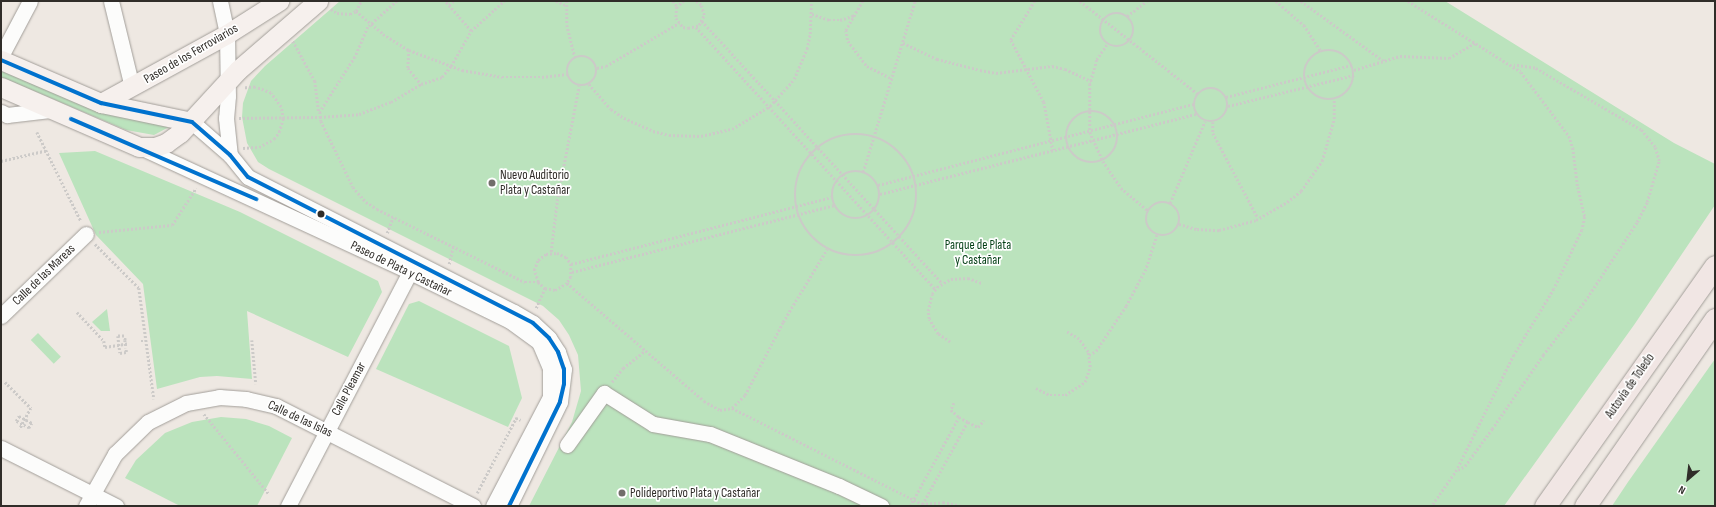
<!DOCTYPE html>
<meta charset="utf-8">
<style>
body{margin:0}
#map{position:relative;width:1716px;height:507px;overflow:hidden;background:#eee8e2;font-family:"Sofia Sans Condensed",sans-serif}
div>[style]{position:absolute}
.green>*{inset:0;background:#bbe3bd;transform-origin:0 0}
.path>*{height:2.5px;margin-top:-1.25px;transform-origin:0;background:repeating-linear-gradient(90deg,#cccac8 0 2px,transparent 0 4px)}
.path>.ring{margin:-1.25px;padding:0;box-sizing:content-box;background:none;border:2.5px solid #cccac8;border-radius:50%}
.roads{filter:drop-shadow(0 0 1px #a29e99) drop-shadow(0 0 1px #a29e99)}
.minor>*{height:15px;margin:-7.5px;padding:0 7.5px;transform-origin:7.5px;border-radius:7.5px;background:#fcfcfb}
.major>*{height:19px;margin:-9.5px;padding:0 9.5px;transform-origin:9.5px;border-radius:9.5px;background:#f6f0ed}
.highway>*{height:21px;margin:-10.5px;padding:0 10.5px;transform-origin:10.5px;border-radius:10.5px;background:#f1e6e4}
.path-bridge>*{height:2.5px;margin-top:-1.25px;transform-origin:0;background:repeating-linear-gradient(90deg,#cccac8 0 2px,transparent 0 4px)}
.bus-1>*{height:4px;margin:-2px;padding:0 2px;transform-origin:2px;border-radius:2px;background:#0072ce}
.dots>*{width:11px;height:11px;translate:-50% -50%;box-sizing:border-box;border:2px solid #fff;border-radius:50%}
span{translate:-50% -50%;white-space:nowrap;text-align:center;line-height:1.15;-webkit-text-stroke:3.5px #fff;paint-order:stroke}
.street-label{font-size:13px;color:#302d29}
.poi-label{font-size:13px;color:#302d29}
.left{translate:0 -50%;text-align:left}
.park-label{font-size:13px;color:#003d13}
.frame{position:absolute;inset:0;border:2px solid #302d29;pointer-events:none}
.north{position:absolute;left:1668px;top:459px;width:40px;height:40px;-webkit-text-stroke:3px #fff;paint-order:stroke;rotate:208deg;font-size:11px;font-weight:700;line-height:16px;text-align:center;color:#302d29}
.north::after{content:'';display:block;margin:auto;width:14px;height:18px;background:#302d29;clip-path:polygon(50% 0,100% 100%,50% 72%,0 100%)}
</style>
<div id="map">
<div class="green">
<i style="clip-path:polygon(340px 1px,1445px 1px,1674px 143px,1715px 164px,1715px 205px,1634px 325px,1504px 506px,529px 506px,572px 422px,581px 391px,578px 355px,569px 335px,559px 320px,543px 306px,269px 169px,258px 162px,247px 143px,242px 117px,243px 103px,251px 81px,265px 66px)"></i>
<i style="clip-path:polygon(1px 68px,168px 123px,169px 127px,154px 135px,126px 130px,1px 77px)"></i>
<i style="clip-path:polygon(95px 151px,240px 212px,378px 281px,382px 292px,348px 357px,247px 311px,252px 379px,217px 376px,200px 377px,157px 389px,143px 284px,96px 235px,59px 153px)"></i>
<i style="clip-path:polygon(419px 301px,509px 346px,522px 398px,508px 427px,376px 369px,409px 304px)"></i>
<i style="clip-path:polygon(107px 309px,110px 331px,101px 331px,92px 322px)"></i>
<i style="left:38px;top:333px;width:33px;height:10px;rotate:46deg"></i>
<i style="clip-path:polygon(1715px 359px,1715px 506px,1612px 506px,1628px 482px)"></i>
<i style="clip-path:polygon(221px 417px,246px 419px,269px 426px,292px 438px,257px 506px,180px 506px,125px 478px,136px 460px,165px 433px,192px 422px)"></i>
</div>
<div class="path">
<i style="left:397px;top:1px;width:39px;rotate:138deg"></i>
<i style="left:368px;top:27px;width:33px;rotate:113deg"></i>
<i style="left:355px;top:57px;width:65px;rotate:122.5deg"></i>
<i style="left:320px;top:112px;width:9px;rotate:84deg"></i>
<i style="left:321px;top:121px;width:73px;rotate:64.1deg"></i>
<i style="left:353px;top:187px;width:20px;rotate:49deg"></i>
<i style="left:366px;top:202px;width:13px;rotate:32deg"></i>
<i style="left:377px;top:209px;width:165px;rotate:26.3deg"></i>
<i style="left:525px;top:282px;width:13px"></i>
<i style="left:538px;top:282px;width:9px;rotate:41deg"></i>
<i style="left:545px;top:288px;width:10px;rotate:11deg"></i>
<i style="left:555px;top:290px;width:14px;rotate:-30deg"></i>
<i style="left:567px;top:283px;width:181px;rotate:40.7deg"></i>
<i style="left:704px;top:401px;width:18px;rotate:29deg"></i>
<i style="left:720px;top:410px;width:12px;rotate:-9deg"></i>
<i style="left:732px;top:408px;width:18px;rotate:-45deg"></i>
<i style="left:745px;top:395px;width:82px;rotate:-62.5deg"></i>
<i style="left:783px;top:322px;width:85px;rotate:-58.9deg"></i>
<i style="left:556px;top:1px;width:11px;rotate:22deg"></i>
<i style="left:567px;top:1px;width:24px;rotate:90deg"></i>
<i style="left:567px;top:25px;width:33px;rotate:76deg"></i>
<i style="left:673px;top:1px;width:8px;rotate:50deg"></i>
<i style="left:684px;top:1px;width:9px;rotate:139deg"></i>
<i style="left:677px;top:7px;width:11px;rotate:95deg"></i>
<i style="left:676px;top:18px;width:11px;rotate:52deg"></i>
<i style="left:683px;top:27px;width:5px;rotate:11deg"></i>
<i style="left:688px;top:28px;width:11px;rotate:-15deg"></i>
<i style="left:699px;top:25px;width:11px;rotate:-63deg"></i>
<i style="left:704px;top:15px;width:10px;rotate:-107deg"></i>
<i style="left:701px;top:5px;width:7px;rotate:-146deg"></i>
<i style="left:863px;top:1px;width:34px;rotate:120deg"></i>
<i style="left:846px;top:30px;width:11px;rotate:80deg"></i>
<i style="left:848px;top:41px;width:31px;rotate:53deg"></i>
<i style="left:867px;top:66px;width:28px;rotate:27deg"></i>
<i style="left:1035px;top:1px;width:46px;rotate:121.6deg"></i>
<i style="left:1011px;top:40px;width:70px;rotate:62deg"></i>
<i style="left:1044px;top:102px;width:49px;rotate:79.4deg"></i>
<i style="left:1080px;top:1px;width:150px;rotate:38.2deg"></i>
<i style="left:1276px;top:1px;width:37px;rotate:41deg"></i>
<i style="left:1304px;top:25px;width:31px;rotate:57deg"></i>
<i style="left:1301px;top:1px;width:104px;rotate:36deg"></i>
<i style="left:1408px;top:1px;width:133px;rotate:32.1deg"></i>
<i style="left:1521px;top:72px;width:80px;rotate:53.1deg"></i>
<i style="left:1569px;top:136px;width:13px;rotate:72deg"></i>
<i style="left:1573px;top:148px;width:39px;rotate:83deg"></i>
<i style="left:1578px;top:187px;width:31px;rotate:77deg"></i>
<i style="left:1585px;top:217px;width:13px;rotate:103deg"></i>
<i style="left:1582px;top:230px;width:65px;rotate:115.4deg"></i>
<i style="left:1554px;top:289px;width:77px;rotate:121.2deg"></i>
<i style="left:1514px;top:355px;width:128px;rotate:116.4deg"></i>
<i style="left:1457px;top:470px;width:44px;rotate:124.8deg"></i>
<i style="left:449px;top:5px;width:6px;rotate:-39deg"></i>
<i style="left:331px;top:9px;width:7px;rotate:34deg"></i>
<i style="left:337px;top:13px;width:13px;rotate:4deg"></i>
<i style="left:350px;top:14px;width:7px;rotate:-27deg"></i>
<i style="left:356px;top:11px;width:11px;rotate:-63deg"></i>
<i style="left:356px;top:11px;width:35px;rotate:40deg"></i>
<i style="left:383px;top:34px;width:31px;rotate:32deg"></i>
<i style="left:409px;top:50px;width:57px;rotate:20.7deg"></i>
<i style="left:462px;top:70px;width:41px;rotate:9.9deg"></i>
<i style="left:502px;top:77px;width:40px"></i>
<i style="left:542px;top:77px;width:25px;rotate:-7deg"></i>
<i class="ring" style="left:1100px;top:13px;width:31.5px;height:31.5px"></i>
<i style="left:812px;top:14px;width:18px;rotate:19deg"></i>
<i style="left:829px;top:20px;width:11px"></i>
<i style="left:840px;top:20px;width:16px;rotate:-18deg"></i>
<i style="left:1127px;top:16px;width:25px;rotate:-37deg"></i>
<i style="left:702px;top:21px;width:355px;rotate:47.5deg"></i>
<i style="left:696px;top:27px;width:355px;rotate:47.6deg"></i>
<i style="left:471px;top:31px;width:45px;rotate:-42.3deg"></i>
<i style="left:293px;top:41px;width:46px;rotate:61.2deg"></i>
<i style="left:315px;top:81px;width:31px;rotate:83deg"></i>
<i style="left:903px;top:43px;width:38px;rotate:25deg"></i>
<i style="left:937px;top:59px;width:44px;rotate:14.3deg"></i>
<i style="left:980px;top:70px;width:16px;rotate:11deg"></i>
<i style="left:996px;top:73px;width:56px;rotate:-7.1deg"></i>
<i style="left:1052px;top:66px;width:13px;rotate:13deg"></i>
<i style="left:1065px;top:69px;width:29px;rotate:25deg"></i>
<i style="left:1107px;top:45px;width:18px;rotate:124deg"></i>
<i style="left:1097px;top:60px;width:25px;rotate:106deg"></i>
<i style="left:1090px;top:84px;width:48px;rotate:90deg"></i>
<i style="left:1090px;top:132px;width:32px;rotate:66deg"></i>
<i style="left:1103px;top:161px;width:32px;rotate:56deg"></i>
<i style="left:1121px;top:188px;width:35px;rotate:40deg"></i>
<i style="left:409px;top:50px;width:18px;rotate:93deg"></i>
<i style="left:408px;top:68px;width:21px;rotate:51deg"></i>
<i style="left:421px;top:84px;width:22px;rotate:-18deg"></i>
<i style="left:442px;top:77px;width:14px;rotate:-51deg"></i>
<i style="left:451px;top:66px;width:40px;rotate:-60.3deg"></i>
<i style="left:471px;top:31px;width:40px;rotate:-131deg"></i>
<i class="ring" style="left:1304px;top:50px;width:47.5px;height:47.5px"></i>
<i class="ring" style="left:567px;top:56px;width:27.5px;height:27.5px"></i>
<i style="left:597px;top:68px;width:9px;rotate:-13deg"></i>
<i style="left:606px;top:66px;width:85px;rotate:-30.5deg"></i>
<i style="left:1354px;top:70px;width:48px;rotate:-16.9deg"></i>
<i style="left:1400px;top:56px;width:49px;rotate:2.3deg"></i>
<i style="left:1449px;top:58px;width:30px;rotate:-30deg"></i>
<i style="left:589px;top:84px;width:33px;rotate:49deg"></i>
<i style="left:611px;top:109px;width:16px;rotate:35deg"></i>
<i style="left:624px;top:118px;width:32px;rotate:24deg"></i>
<i style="left:653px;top:131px;width:16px;rotate:14deg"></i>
<i style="left:669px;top:135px;width:32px;rotate:2deg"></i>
<i style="left:701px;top:136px;width:32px;rotate:-13deg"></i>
<i style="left:732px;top:129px;width:44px;rotate:-31.2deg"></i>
<i style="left:770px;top:106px;width:36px;rotate:-48deg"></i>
<i style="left:794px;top:79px;width:33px;rotate:-67deg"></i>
<i style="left:807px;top:49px;width:15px;rotate:-79deg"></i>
<i style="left:810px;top:34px;width:33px;rotate:-88deg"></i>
<i class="ring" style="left:1194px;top:88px;width:31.5px;height:31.5px"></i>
<i style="left:1226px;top:97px;width:130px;rotate:-14.3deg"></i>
<i style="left:1228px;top:106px;width:130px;rotate:-13.8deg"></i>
<i class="ring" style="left:1066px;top:111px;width:49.5px;height:49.5px"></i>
<i style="left:239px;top:118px;width:81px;rotate:-0.7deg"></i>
<i style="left:320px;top:117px;width:39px;rotate:-4deg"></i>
<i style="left:359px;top:114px;width:34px;rotate:-21deg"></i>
<i style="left:391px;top:102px;width:35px;rotate:-31deg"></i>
<i style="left:1213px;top:122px;width:11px;rotate:90deg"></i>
<i style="left:1213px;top:133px;width:96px;rotate:62.1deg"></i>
<i style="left:37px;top:132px;width:99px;rotate:63.7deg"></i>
<i class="ring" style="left:795px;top:134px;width:119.5px;height:119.5px"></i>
<i style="left:243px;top:148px;width:16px;rotate:-4deg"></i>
<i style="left:259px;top:147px;width:17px;rotate:-28deg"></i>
<i style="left:274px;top:139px;width:9px;rotate:-54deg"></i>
<i style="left:279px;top:132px;width:14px;rotate:-73deg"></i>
<i style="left:283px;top:119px;width:12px;rotate:-99deg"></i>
<i style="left:281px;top:107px;width:17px;rotate:-126deg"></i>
<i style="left:271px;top:93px;width:17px;rotate:-159deg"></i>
<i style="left:255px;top:87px;width:12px;rotate:175deg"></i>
<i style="left:1px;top:161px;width:48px;rotate:-13.2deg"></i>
<i class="ring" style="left:832px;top:171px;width:45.5px;height:45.5px"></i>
<i style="left:863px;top:172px;width:179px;rotate:-73.1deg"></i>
<i style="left:878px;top:185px;width:326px;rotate:-14.4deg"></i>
<i style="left:880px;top:194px;width:327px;rotate:-14.2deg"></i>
<i class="ring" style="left:1146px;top:202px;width:31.5px;height:31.5px"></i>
<i style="left:1170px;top:203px;width:89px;rotate:-66.9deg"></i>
<i style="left:1179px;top:224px;width:19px;rotate:16deg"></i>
<i style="left:1197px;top:229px;width:22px;rotate:3deg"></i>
<i style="left:1219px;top:230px;width:38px;rotate:-15deg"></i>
<i style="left:1256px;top:220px;width:36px;rotate:-30deg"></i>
<i style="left:1287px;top:202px;width:18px;rotate:-38deg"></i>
<i style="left:1301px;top:191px;width:37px;rotate:-55deg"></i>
<i style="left:1322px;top:161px;width:44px;rotate:-74.1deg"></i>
<i style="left:1334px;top:119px;width:20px;rotate:-90deg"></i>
<i style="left:99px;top:232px;width:73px;rotate:-5.5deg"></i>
<i style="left:172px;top:225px;width:44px;rotate:-57deg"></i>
<i style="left:387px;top:233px;width:17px;rotate:-69deg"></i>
<i style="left:95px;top:244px;width:62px;rotate:45deg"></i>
<i style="left:139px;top:288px;width:112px;rotate:82.3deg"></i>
<i style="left:551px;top:252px;width:51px;rotate:-83.3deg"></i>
<i style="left:557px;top:201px;width:117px;rotate:-79.2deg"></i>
<i style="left:449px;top:264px;width:17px;rotate:-77deg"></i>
<i style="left:571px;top:264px;width:269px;rotate:-14.4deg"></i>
<i style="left:572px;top:272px;width:270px;rotate:-14.3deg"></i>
<i style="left:538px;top:282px;width:13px;rotate:-108deg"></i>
<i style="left:534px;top:270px;width:11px;rotate:-68deg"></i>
<i style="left:538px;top:260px;width:10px;rotate:-37deg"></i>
<i style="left:546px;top:254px;width:11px;rotate:-5deg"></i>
<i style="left:557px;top:253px;width:10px;rotate:24deg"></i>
<i style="left:566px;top:257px;width:9px;rotate:54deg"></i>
<i style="left:571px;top:264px;width:13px;rotate:90deg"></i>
<i style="left:571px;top:277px;width:7px;rotate:124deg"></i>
<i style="left:536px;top:308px;width:22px;rotate:-66deg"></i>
<i style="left:77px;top:312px;width:40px;rotate:47deg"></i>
<i style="left:104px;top:341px;width:6px;rotate:81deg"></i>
<i style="left:105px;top:347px;width:24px;rotate:-9deg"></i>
<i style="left:125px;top:340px;width:4px;rotate:-104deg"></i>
<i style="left:124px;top:336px;width:6px;rotate:180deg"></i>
<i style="left:118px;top:336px;width:17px;rotate:83deg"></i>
<i style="left:120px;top:353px;width:6px;rotate:-9deg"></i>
<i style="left:126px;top:352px;width:4px;rotate:-90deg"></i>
<i style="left:252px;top:340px;width:44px;rotate:84.8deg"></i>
<i style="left:141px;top:341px;width:4px"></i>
<i style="left:950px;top:342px;width:14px;rotate:-146deg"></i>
<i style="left:938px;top:334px;width:17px;rotate:-121deg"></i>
<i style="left:929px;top:319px;width:8px;rotate:-97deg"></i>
<i style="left:928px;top:311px;width:17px;rotate:-77deg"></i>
<i style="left:932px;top:294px;width:9px;rotate:-54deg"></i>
<i style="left:937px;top:287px;width:16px;rotate:-30deg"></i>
<i style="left:951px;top:279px;width:17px;rotate:-3deg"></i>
<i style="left:968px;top:278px;width:15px;rotate:20deg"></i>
<i style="left:1089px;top:355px;width:8px;rotate:-30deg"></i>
<i style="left:1096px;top:351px;width:54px;rotate:-56.3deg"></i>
<i style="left:1126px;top:306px;width:40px;rotate:-62deg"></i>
<i style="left:1145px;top:271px;width:38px;rotate:-72deg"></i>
<i style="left:5px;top:382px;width:37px;rotate:45deg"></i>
<i style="left:31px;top:408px;width:24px;rotate:118deg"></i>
<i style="left:612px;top:382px;width:18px;rotate:-52deg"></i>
<i style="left:623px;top:368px;width:28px;rotate:-38deg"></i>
<i style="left:1036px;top:388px;width:16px;rotate:27deg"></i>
<i style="left:1050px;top:395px;width:15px"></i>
<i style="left:1065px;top:395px;width:24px;rotate:-33deg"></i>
<i style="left:1085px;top:382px;width:16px;rotate:-72deg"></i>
<i style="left:1090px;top:367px;width:15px;rotate:-98deg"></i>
<i style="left:1088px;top:352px;width:16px;rotate:-125deg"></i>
<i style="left:1079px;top:339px;width:14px;rotate:-150deg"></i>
<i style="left:954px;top:403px;width:8px;rotate:113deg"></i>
<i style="left:951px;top:410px;width:11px;rotate:41deg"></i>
<i style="left:732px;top:408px;width:213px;rotate:26.8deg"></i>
<i style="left:922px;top:504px;width:21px;rotate:-5deg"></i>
<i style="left:943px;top:502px;width:19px;rotate:12deg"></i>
<i style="left:204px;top:414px;width:103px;rotate:50.9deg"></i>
<i style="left:19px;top:416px;width:15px;rotate:28deg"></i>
<i style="left:32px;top:423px;width:6px;rotate:121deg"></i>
<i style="left:29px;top:428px;width:15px;rotate:-152deg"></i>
<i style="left:16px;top:421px;width:6px;rotate:-59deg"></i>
<i style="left:968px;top:422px;width:11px;rotate:27deg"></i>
<i style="left:978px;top:427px;width:9px;rotate:-49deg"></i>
<i style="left:1458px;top:470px;width:8px;rotate:-30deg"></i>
<i style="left:1465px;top:466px;width:46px;rotate:-53.9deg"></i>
<i style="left:1492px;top:429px;width:90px;rotate:-55.4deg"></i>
<i style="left:1543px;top:355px;width:68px;rotate:-52.1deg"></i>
<i style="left:1585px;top:301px;width:95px;rotate:-56.6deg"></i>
<i style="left:1637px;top:222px;width:22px;rotate:-63deg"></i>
<i style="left:1647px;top:202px;width:43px;rotate:-73.7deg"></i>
<i style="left:1659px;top:161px;width:15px;rotate:-106deg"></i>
<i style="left:1655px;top:147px;width:22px;rotate:-129deg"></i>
<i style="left:1641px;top:130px;width:123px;rotate:-149.7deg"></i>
<i style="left:1535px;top:68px;width:21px;rotate:-172deg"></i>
<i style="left:477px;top:493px;width:85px;rotate:-62.5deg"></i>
<i style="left:516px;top:418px;width:5px;rotate:22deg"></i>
<i style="left:910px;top:506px;width:102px;rotate:-61.2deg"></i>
<i style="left:959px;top:417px;width:10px;rotate:29deg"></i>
<i style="left:968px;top:422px;width:96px;rotate:118.7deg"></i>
</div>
<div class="roads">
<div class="minor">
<i style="left:111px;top:1px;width:89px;rotate:76.3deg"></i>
<i style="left:220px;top:1px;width:34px;rotate:78deg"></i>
<i style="left:227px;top:34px;width:62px;rotate:89.1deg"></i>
<i style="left:228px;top:96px;width:22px;rotate:95deg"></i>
<i style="left:226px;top:118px;width:37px;rotate:84deg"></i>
<i style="left:1px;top:56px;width:62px;rotate:-62.2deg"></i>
<i style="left:1px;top:112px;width:7px;rotate:27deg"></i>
<i style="left:7px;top:115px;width:43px;rotate:-6.6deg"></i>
<i style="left:192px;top:122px;width:50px;rotate:41deg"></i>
<i style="left:230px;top:155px;width:28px;rotate:51deg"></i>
<i style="left:248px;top:177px;width:298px;rotate:26.9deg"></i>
<i style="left:514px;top:312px;width:22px;rotate:30deg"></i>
<i style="left:533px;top:323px;width:22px;rotate:43deg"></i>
<i style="left:549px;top:338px;width:17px;rotate:57deg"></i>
<i style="left:558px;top:352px;width:18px;rotate:71deg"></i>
<i style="left:564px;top:369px;width:33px;rotate:97deg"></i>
<i style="left:560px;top:402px;width:116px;rotate:116.1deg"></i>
<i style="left:140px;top:147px;width:298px;rotate:24.8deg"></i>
<i style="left:410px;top:272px;width:111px;rotate:26.1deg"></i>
<i style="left:510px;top:321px;width:36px;rotate:36deg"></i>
<i style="left:539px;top:342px;width:28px;rotate:67deg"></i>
<i style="left:550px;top:368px;width:29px;rotate:90deg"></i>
<i style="left:550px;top:397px;width:123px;rotate:117.6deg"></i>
<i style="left:1px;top:316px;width:118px;rotate:-44deg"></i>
<i style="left:567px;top:445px;width:64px;rotate:-54.6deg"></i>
<i style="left:604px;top:393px;width:58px;rotate:32.3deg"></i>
<i style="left:653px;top:424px;width:58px;rotate:10deg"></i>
<i style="left:710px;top:434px;width:139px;rotate:22deg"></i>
<i style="left:839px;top:486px;width:47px;rotate:25.5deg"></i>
<i style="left:1px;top:448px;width:129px;rotate:26.8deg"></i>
<i style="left:86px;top:506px;width:60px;rotate:-60.9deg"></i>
<i style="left:115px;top:454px;width:46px;rotate:-44.1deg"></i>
<i style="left:148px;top:422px;width:42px;rotate:-26.6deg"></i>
<i style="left:186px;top:403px;width:34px;rotate:-10deg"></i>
<i style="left:219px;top:397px;width:27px;rotate:4deg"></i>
<i style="left:246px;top:399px;width:31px;rotate:13deg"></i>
<i style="left:276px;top:406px;width:221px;rotate:26.9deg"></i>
<i style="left:288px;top:506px;width:264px;rotate:-62.5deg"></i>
</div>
<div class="major">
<i style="left:1px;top:60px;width:109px;rotate:23.3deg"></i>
<i style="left:101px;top:103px;width:93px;rotate:11.8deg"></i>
<i style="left:1px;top:87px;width:150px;rotate:23.5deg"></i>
<i style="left:139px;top:147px;width:16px"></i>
<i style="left:155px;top:147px;width:12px;rotate:-20deg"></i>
<i style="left:166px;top:143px;width:17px;rotate:-36deg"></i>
<i style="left:180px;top:133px;width:86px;rotate:-47.4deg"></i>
<i style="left:238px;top:70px;width:106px;rotate:-40.8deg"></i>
<i style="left:101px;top:103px;width:144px;rotate:-28.7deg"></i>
<i style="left:227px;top:34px;width:62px;rotate:-32.4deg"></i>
</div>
<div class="highway">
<i style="left:1545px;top:506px;width:294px;rotate:-54.7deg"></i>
<i style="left:1585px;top:506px;width:228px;rotate:-55.2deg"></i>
</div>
</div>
<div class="path-bridge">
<i style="left:125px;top:340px;width:8px;rotate:83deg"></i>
</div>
<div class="bus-1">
<i style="left:1px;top:60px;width:109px;rotate:23.3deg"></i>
<i style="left:101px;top:103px;width:93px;rotate:11.8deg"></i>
<i style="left:192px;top:122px;width:50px;rotate:41deg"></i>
<i style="left:230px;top:155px;width:28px;rotate:51deg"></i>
<i style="left:248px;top:177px;width:320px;rotate:27.1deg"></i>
<i style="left:533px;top:323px;width:22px;rotate:43deg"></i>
<i style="left:549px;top:338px;width:17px;rotate:57deg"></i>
<i style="left:558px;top:352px;width:18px;rotate:71deg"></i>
<i style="left:564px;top:369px;width:15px;rotate:90deg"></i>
<i style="left:564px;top:384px;width:18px;rotate:103deg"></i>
<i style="left:560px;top:402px;width:116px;rotate:116.1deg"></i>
<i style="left:71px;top:119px;width:202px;rotate:23.4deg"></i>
</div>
<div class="dots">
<i style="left:492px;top:183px;background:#726e6a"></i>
<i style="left:321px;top:214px;background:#302d29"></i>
<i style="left:622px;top:493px;background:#726e6a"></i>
</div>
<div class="street-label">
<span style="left:191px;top:54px;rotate:-30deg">Paseo de los Ferroviarios</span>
<span style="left:401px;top:269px;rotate:26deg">Paseo de Plata y Castañar</span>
<span style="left:44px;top:275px;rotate:-44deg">Calle de las Mareas</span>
<span style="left:1630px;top:386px;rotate:-55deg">Autovía de Toledo</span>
<span style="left:349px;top:389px;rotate:-62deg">Calle Pleamar</span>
<span style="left:300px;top:419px;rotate:25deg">Calle de las Islas</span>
</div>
<div class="poi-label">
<span class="left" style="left:500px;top:183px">Nuevo Auditorio<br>Plata y Castañar</span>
<span class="left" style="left:630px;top:493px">Polideportivo Plata y Castañar</span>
</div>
<div class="park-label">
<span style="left:978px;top:253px">Parque de Plata<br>y Castañar</span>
</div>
<div class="frame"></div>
<div class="north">N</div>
</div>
